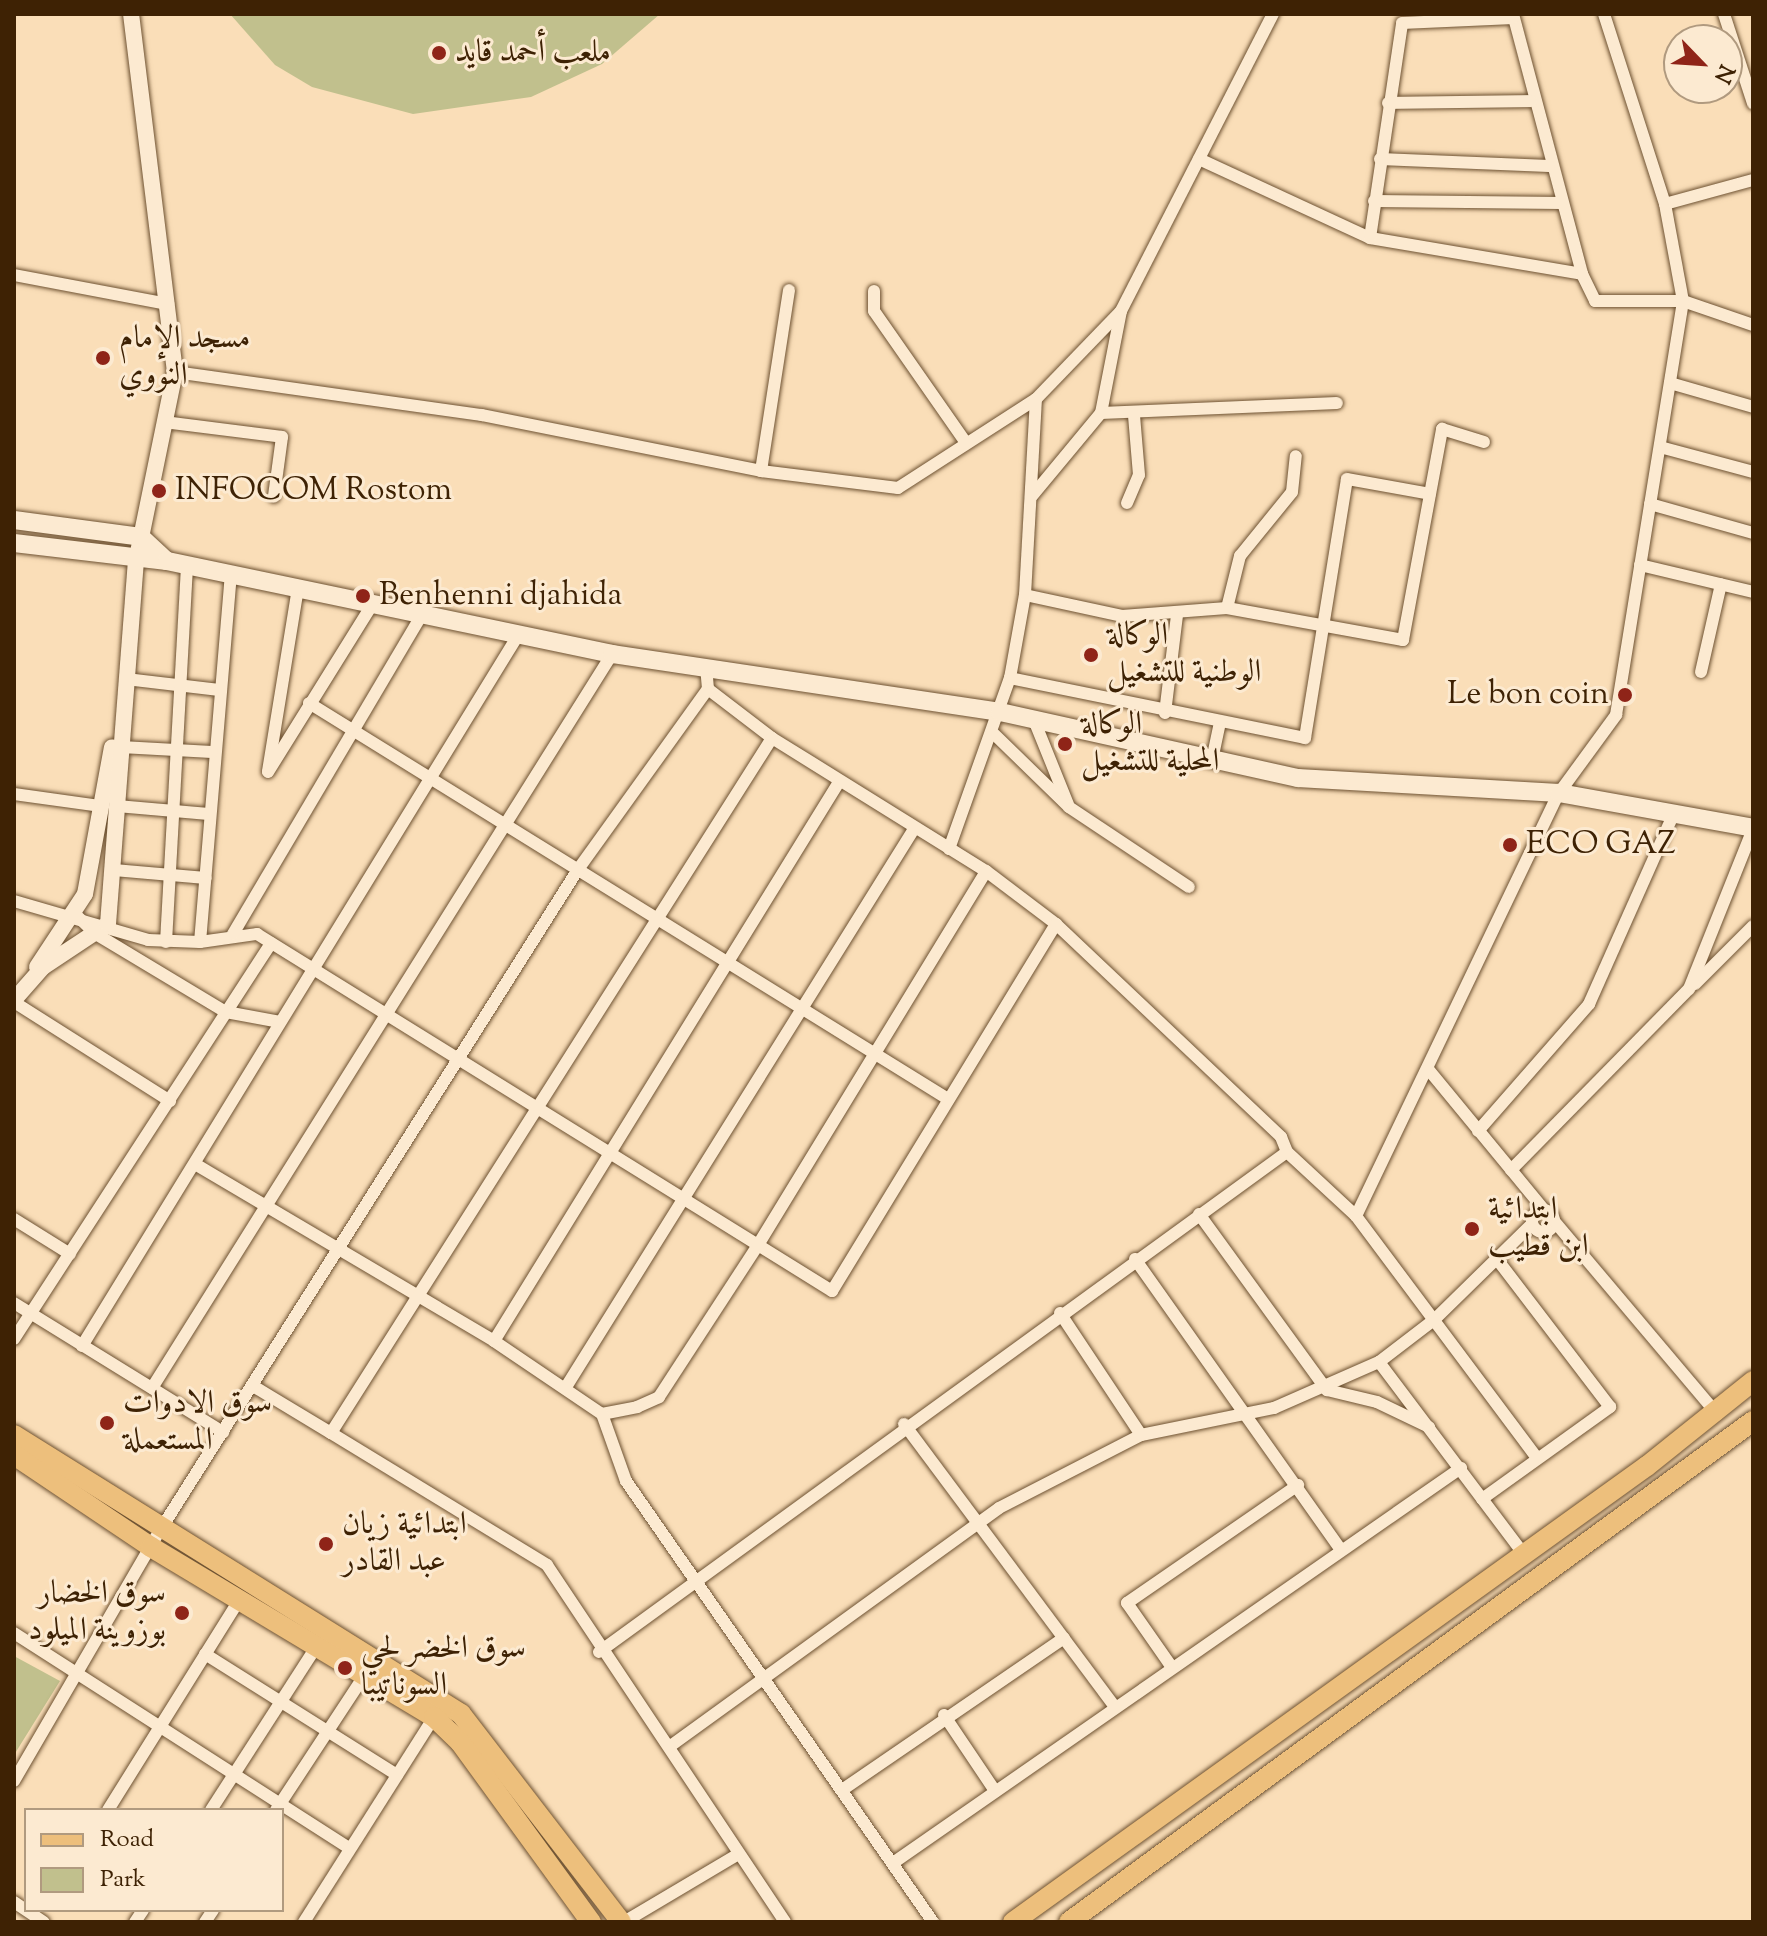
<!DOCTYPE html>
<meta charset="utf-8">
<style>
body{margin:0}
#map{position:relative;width:1767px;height:1936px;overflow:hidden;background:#fadeb8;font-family:"Sorts Mill Goudy",Amiri,serif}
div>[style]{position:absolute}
.green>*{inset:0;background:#c1c08d}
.roads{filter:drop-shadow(0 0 2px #6d5131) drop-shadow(0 0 2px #6d5131)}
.minor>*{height:12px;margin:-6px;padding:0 6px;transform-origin:6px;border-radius:6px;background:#fcead1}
.minor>.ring{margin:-6px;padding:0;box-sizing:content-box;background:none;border:12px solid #fcead1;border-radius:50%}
.tertiary>*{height:16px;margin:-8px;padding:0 8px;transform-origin:8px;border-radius:8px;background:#fcead1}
.secondary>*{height:18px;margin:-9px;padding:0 9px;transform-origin:9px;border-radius:9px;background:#fcead1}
.primary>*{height:20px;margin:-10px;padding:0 10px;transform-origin:10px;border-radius:10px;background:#edbf7c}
.dots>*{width:22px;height:22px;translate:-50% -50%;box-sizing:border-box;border:4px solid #fcead1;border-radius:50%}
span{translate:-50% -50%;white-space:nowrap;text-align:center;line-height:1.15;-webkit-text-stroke:6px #fcead1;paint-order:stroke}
.poi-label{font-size:32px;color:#3e2204}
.left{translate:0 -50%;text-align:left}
.right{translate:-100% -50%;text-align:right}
.frame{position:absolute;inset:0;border:16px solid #3e2204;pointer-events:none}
.legend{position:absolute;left:24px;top:1808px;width:260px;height:104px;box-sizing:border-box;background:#fcead1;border:2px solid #b09a7f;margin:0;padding:10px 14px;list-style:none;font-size:24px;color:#3e2204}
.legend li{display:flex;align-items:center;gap:16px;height:40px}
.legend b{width:40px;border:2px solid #b09a7f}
.north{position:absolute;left:1663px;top:24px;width:80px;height:80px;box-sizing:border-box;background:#fcead1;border:2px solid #b09a7f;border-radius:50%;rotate:115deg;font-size:22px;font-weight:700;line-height:32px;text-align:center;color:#3e2204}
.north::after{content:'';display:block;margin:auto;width:28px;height:36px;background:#8f2418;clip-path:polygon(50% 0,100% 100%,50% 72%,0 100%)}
</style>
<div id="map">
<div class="green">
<i style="clip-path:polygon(230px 14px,660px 14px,602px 64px,531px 97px,413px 114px,312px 87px,275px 65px)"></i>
<i style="clip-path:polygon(14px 1656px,60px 1681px,14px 1755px)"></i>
</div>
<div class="roads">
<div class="minor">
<i style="left:1513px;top:14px;width:269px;rotate:75.1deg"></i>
<i style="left:1724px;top:14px;width:94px;rotate:72deg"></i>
<i style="left:1388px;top:103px;width:143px;rotate:-0.8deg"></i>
<i style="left:1199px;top:159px;width:188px;rotate:24.8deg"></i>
<i style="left:1370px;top:238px;width:215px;rotate:9.6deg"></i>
<i style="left:1582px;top:274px;width:30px;rotate:64deg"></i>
<i style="left:1595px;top:301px;width:88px"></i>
<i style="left:1683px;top:301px;width:74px;rotate:18.9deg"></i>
<i style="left:1380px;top:159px;width:169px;rotate:2.4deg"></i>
<i style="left:1374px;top:201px;width:187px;rotate:0.6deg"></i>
<i style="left:1665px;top:204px;width:91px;rotate:-15.3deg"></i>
<i style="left:1370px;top:238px;width:217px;rotate:-81.5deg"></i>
<i style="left:1402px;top:23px;width:111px;rotate:-2.6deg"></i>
<i style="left:14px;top:275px;width:157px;rotate:10.7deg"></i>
<i style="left:874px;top:291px;width:20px;rotate:90deg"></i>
<i style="left:874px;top:311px;width:161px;rotate:55.1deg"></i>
<i style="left:175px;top:372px;width:310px;rotate:8deg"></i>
<i style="left:482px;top:415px;width:285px;rotate:11.3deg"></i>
<i style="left:761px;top:471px;width:138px;rotate:7.1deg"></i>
<i style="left:898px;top:488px;width:164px;rotate:-32.8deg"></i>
<i style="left:1036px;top:399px;width:122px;rotate:-46deg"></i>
<i style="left:1121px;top:311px;width:334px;rotate:-62.9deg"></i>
<i style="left:1670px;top:383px;width:86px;rotate:16.1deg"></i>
<i style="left:1101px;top:413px;width:236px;rotate:-2.4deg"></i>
<i style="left:164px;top:422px;width:119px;rotate:7.2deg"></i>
<i style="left:282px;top:437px;width:60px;rotate:97.7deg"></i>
<i style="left:1660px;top:447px;width:96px;rotate:15deg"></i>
<i style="left:761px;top:471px;width:183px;rotate:-81.2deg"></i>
<i style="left:1032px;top:496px;width:108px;rotate:-50.3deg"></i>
<i style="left:1101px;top:413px;width:104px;rotate:-78.9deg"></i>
<i style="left:1127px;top:503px;width:30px;rotate:-67deg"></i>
<i style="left:1139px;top:475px;width:60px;rotate:-94.8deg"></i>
<i style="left:1650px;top:504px;width:107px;rotate:15.7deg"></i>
<i style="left:1640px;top:565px;width:116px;rotate:13.4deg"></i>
<i style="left:231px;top:573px;width:370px;rotate:94.8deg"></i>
<i style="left:200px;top:942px;width:58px;rotate:-8deg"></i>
<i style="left:257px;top:934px;width:677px;rotate:31.83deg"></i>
<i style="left:832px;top:1291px;width:430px;rotate:-58.6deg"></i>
<i style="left:298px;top:588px;width:186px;rotate:99.3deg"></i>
<i style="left:268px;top:772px;width:197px;rotate:-58.1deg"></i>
<i style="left:1025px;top:595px;width:99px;rotate:12.2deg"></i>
<i style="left:1122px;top:616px;width:105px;rotate:-4.4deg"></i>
<i style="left:1227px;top:608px;width:179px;rotate:10.3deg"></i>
<i style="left:1403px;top:640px;width:215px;rotate:-79.5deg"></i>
<i style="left:1442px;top:429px;width:44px;rotate:17.2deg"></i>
<i style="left:1227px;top:608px;width:54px;rotate:-76deg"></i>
<i style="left:1240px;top:556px;width:82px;rotate:-50.9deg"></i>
<i style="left:1292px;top:492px;width:36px;rotate:-84deg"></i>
<i style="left:706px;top:666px;width:23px;rotate:85deg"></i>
<i style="left:708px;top:689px;width:81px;rotate:37.4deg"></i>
<i style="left:772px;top:738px;width:252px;rotate:31.9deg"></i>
<i style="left:986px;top:871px;width:88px;rotate:37.1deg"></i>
<i style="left:1056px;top:924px;width:310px;rotate:43.4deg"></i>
<i style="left:1281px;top:1137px;width:16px;rotate:68deg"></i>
<i style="left:1287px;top:1152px;width:94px;rotate:42.8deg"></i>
<i style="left:1356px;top:1216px;width:302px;rotate:53.2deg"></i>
<i style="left:1701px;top:672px;width:90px;rotate:-77.2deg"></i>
<i style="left:1010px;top:678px;width:301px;rotate:11.5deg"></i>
<i style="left:1305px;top:738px;width:262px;rotate:-80.8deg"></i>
<i style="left:1347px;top:479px;width:84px;rotate:10.2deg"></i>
<i style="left:126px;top:679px;width:94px;rotate:6.7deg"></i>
<i style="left:309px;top:703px;width:752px;rotate:31.79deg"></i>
<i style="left:1165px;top:713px;width:99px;rotate:-83deg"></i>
<i style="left:1034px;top:720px;width:91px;rotate:68deg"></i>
<i style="left:994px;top:734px;width:105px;rotate:44.2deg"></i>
<i style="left:1069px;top:807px;width:144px;rotate:33.7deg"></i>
<i style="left:121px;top:747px;width:91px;rotate:3.1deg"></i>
<i style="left:1212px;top:760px;width:38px;rotate:-78deg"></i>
<i style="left:14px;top:794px;width:88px;rotate:7.9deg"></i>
<i style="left:117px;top:806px;width:92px;rotate:5deg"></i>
<i style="left:949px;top:849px;width:182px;rotate:-70.4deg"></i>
<i style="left:1010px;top:678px;width:84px;rotate:-79.8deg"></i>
<i style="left:1025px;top:595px;width:196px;rotate:-86.8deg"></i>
<i style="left:114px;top:870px;width:92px;rotate:5deg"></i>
<i style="left:14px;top:901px;width:140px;rotate:16.2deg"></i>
<i style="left:148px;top:940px;width:52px;rotate:2.2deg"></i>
<i style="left:74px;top:913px;width:30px;rotate:44deg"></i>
<i style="left:96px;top:934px;width:152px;rotate:31deg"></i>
<i style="left:226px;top:1012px;width:55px;rotate:10.5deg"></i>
<i style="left:233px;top:934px;width:369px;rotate:-59.4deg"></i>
<i style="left:166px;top:942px;width:377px;rotate:-86.8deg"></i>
<i style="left:1695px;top:984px;width:82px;rotate:-45deg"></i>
<i style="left:14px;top:1002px;width:185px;rotate:32.4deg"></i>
<i style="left:1428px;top:1069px;width:184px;rotate:50.5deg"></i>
<i style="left:1478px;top:1131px;width:169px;rotate:-48.8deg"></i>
<i style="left:1589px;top:1004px;width:207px;rotate:-66deg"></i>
<i style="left:195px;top:1164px;width:347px;rotate:30.6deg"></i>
<i style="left:494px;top:1341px;width:130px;rotate:34.1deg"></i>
<i style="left:602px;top:1414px;width:36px;rotate:-11deg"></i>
<i style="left:637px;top:1407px;width:24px;rotate:-24deg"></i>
<i style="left:659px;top:1397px;width:181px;rotate:-56.9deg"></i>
<i style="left:758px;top:1245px;width:438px;rotate:-58.6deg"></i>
<i style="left:1511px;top:1170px;width:254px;rotate:-45.5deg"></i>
<i style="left:1689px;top:989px;width:172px;rotate:-68.2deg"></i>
<i class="ring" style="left:1532px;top:1210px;width:10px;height:10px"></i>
<i style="left:1199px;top:1214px;width:218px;rotate:54deg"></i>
<i style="left:1327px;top:1390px;width:51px;rotate:13.5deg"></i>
<i style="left:1377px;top:1402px;width:58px;rotate:25.7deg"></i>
<i style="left:1356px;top:1216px;width:469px;rotate:-64.4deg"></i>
<i style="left:1559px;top:793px;width:97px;rotate:-53.8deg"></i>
<i style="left:1616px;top:715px;width:419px;rotate:-80.8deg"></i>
<i style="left:1683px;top:301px;width:99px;rotate:-100.5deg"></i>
<i style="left:1665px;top:204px;width:200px;rotate:-107.8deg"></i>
<i style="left:14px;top:1219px;width:66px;rotate:32deg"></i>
<i style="left:1554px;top:1221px;width:253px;rotate:49.8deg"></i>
<i style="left:1135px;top:1259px;width:354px;rotate:54.7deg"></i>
<i style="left:14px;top:1303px;width:246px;rotate:31.7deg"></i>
<i style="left:1060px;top:1313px;width:146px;rotate:56.4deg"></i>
<i style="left:14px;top:1339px;width:472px;rotate:-57deg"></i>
<i style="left:494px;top:1341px;width:657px;rotate:-58.32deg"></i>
<i style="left:82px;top:1346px;width:832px;rotate:-58.47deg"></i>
<i style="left:1379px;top:1362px;width:238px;rotate:53deg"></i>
<i style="left:253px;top:1386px;width:91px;rotate:31.1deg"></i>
<i style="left:331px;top:1433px;width:823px;rotate:-57.6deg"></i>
<i style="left:566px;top:1387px;width:658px;rotate:-58.05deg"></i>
<i style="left:152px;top:1388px;width:866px;rotate:-57.92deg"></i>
<i style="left:602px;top:1414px;width:71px;rotate:70.3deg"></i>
<i style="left:626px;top:1481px;width:537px;rotate:55.16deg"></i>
<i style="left:904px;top:1424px;width:352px;rotate:53.3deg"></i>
<i style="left:331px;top:1433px;width:253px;rotate:31.4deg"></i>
<i style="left:547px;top:1565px;width:429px;rotate:56.3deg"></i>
<i style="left:1482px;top:1499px;width:158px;rotate:-35.7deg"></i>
<i style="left:1610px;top:1407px;width:188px;rotate:-127.4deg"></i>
<i style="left:14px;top:1633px;width:399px;rotate:32.7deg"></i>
<i style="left:599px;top:1652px;width:850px;rotate:-36.01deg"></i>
<i style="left:205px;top:1654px;width:227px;rotate:32.2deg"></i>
<i style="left:1171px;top:1666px;width:77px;rotate:-124.9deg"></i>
<i style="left:1127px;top:1603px;width:208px;rotate:-34.6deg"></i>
<i style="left:944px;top:1715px;width:92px;rotate:56.1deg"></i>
<i style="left:669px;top:1747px;width:407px;rotate:-35.9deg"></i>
<i style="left:999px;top:1508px;width:160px;rotate:-27.2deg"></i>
<i style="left:1141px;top:1435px;width:136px;rotate:-11.5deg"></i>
<i style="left:1274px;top:1408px;width:115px;rotate:-23.7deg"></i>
<i style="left:1379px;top:1362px;width:69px;rotate:-37.4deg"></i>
<i style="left:1434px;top:1320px;width:137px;rotate:-44.4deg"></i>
<i style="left:14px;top:1781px;width:288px;rotate:-59.8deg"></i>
<i style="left:159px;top:1532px;width:782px;rotate:-57.69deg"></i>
<i style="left:577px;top:871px;width:224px;rotate:-54.3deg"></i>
<i style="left:842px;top:1790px;width:269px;rotate:-34.4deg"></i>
<i style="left:108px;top:1810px;width:248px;rotate:-58deg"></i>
<i style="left:211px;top:1810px;width:194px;rotate:-57.2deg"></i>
<i style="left:276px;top:1810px;width:160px;rotate:-56.7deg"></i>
<i style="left:893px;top:1863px;width:692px;rotate:-34.82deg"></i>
<i style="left:14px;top:1902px;width:36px;rotate:34deg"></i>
<i style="left:135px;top:1922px;width:14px;rotate:-56deg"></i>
<i style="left:205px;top:1922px;width:14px;rotate:-56deg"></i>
<i style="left:304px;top:1922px;width:243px;rotate:-57.6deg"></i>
<i style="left:624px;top:1922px;width:131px;rotate:-30.7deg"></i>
</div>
<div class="tertiary">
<i style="left:37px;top:967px;width:87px;rotate:-56.7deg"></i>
<i style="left:85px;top:894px;width:149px;rotate:-79.6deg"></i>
<i style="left:14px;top:1000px;width:44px;rotate:-48.7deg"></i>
<i style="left:43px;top:967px;width:78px;rotate:-33.5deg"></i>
<i style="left:108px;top:924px;width:363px;rotate:-85.6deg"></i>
<i style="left:136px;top:562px;width:194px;rotate:-78.4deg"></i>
<i style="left:175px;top:372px;width:361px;rotate:-97deg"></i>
</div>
<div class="secondary">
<i style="left:14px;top:520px;width:128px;rotate:7.6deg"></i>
<i style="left:141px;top:537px;width:35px;rotate:43deg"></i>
<i style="left:14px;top:543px;width:154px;rotate:6.7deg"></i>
<i style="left:167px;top:561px;width:455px;rotate:11.8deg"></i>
<i style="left:612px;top:654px;width:392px;rotate:8.5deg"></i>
<i style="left:1000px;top:712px;width:305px;rotate:12.5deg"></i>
<i style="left:1298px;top:778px;width:261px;rotate:3.3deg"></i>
<i style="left:1559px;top:793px;width:197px;rotate:10.2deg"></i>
</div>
<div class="primary">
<i style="left:14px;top:1435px;width:527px;rotate:31.97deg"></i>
<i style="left:461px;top:1714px;width:262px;rotate:52.4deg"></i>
<i style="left:14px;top:1455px;width:165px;rotate:33.9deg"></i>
<i style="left:151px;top:1547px;width:330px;rotate:31deg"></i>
<i style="left:434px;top:1717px;width:36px;rotate:44deg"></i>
<i style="left:460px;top:1742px;width:223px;rotate:54deg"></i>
<i style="left:1013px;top:1922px;width:781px;rotate:-35.73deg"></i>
<i style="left:1647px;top:1466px;width:136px;rotate:-38.7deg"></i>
<i style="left:1069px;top:1922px;width:848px;rotate:-36.22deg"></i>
</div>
</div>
<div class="dots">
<i style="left:439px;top:53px;background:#8f2418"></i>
<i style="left:103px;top:358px;background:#8f2418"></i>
<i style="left:159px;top:491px;background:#8f2418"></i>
<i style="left:363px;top:596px;background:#8f2418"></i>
<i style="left:1091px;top:655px;background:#8f2418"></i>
<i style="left:1625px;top:695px;background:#8f2418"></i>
<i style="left:1065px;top:744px;background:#8f2418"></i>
<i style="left:1510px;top:845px;background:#8f2418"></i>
<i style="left:1472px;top:1229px;background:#8f2418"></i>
<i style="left:107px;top:1423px;background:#8f2418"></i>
<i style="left:326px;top:1544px;background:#8f2418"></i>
<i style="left:182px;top:1613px;background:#8f2418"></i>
<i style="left:345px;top:1668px;background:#8f2418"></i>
</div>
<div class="poi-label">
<span class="left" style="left:455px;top:53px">ملعب أحمد قايد</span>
<span class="left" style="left:119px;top:358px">مسجد الإمام<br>النووي</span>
<span class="left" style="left:175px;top:491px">INFOCOM Rostom</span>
<span class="left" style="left:379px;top:596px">Benhenni djahida</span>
<span class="left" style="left:1107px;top:655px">الوكالة<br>الوطنية للتشغيل</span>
<span class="right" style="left:1609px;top:695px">Le bon coin</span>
<span class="left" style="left:1081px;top:744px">الوكالة<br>المحلية للتشغيل</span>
<span class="left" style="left:1526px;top:845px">ECO GAZ</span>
<span class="left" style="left:1488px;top:1229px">ابتدائية<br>ابن قطيب</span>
<span class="left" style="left:123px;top:1423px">سوق الادوات<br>المستعملة</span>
<span class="left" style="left:342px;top:1544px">ابتدائية زيان<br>عبد القادر</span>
<span class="right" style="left:166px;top:1613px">سوق الخضار<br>بوزوينة الميلود</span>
<span class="left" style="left:361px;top:1668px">سوق الخضر لحي<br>السوناتيبا</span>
</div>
<div class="frame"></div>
<ul class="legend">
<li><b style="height:10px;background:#edbf7c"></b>Road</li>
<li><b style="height:22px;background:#c1c08d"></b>Park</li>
</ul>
<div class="north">N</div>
</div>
